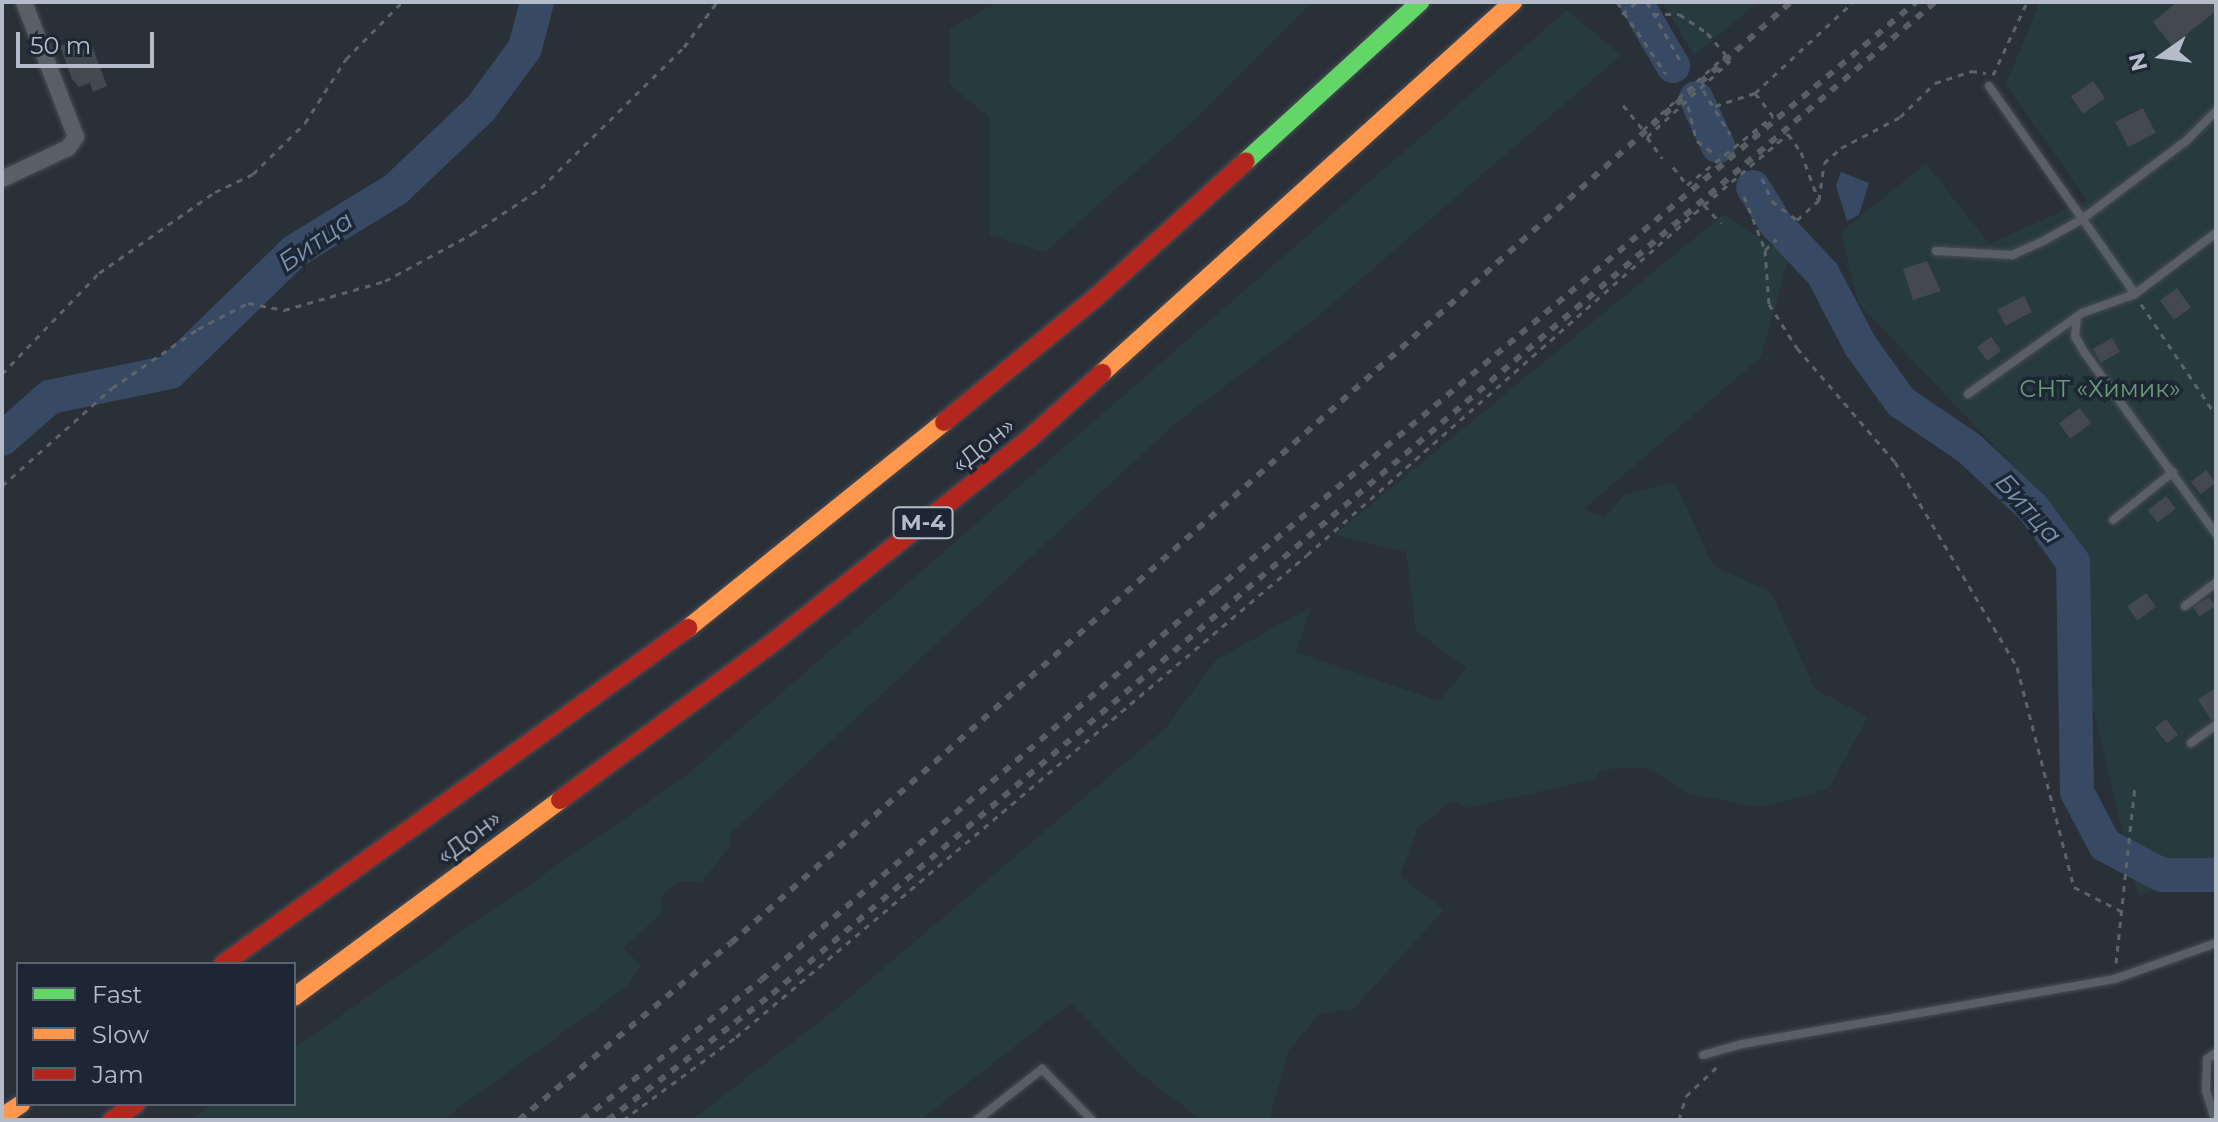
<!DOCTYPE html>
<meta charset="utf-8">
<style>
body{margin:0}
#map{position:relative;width:2218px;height:1122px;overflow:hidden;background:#2a3038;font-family:Montserrat,sans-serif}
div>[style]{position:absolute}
.green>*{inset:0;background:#273a3e}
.water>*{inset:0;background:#384963}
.river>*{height:34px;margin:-17px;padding:0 17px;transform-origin:17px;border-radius:17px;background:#384963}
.building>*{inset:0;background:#444950;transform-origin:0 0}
.path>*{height:3px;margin-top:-1.5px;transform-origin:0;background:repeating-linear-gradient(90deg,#5d636a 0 6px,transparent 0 12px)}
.roads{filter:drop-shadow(0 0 2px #484c53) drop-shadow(0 0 2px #484c53)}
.lane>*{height:8px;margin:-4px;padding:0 4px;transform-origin:4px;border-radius:4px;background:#5a5e66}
.street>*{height:16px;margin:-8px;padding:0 8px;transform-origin:8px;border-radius:8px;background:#5a5e66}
.fast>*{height:18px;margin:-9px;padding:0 9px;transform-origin:9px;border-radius:9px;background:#63d668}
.slow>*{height:18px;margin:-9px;padding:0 9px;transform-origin:9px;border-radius:9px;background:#ff974d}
.jam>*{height:18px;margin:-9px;padding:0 9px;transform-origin:9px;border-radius:9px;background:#b3261e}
.rail>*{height:6px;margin-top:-3px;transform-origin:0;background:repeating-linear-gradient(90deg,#595d64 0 8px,transparent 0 16px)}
.path-bridge>*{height:3px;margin-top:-1.5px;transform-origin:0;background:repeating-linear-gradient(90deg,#5d636a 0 6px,transparent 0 12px)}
span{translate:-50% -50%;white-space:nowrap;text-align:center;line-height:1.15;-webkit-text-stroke:7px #1d2633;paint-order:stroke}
.shield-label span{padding:2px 6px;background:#1d2633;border:2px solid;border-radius:6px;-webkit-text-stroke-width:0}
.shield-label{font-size:22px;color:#b4bcc9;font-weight:700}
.park-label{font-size:24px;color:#6b9a76}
.street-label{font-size:24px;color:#b4bcc9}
.water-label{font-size:26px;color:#7c92b1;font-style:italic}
.frame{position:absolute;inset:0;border:4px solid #b4bcc9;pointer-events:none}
.legend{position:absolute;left:16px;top:962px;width:280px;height:144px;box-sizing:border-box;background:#1d2633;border:2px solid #59626f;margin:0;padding:10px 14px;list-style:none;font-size:24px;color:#b4bcc9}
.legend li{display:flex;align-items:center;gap:16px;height:40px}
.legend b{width:40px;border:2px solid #59626f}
.north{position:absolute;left:2122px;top:16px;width:80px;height:80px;-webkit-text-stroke:6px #1d2633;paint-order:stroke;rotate:256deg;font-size:22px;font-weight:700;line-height:32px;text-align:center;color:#b4bcc9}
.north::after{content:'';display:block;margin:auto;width:28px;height:36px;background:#b4bcc9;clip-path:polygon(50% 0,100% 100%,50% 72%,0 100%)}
.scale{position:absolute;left:16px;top:32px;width:138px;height:36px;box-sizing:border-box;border:4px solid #b4bcc9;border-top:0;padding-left:10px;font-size:24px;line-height:28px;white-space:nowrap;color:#b4bcc9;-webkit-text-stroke:6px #1d2633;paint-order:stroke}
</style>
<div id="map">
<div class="green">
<i style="clip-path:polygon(999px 2px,1312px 2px,1195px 119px,1045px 252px,990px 235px,990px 118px,949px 84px,950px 28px)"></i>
<i style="clip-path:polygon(1662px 2px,1759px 2px,1694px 55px)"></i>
<i style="clip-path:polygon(2040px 2px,2216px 2px,2216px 864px,2138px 896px,2042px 496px,1858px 303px,1841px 232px,1926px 163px,1989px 244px,2087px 200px,2006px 84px)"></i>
<i style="clip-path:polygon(1567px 10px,1621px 55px,1311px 322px,1178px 421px,731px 833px,730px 846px,702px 881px,678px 881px,660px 898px,663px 911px,623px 949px,641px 965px,626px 987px,442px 1120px,190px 1120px,213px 1104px,294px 1104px,294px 1048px,686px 776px)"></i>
<i style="clip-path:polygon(1724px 214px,1789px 257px,1761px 357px,1584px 509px,1604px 518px,1625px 494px,1675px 483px,1713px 566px,1771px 592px,1815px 689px,1868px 717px,1828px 789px,1759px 808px,1688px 793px,1647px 768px,1601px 769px,1594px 779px,1468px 808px,1451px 801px,1417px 829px,1400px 876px,1444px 910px,1354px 1008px,1319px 1014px,1289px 1050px,1269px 1120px,1202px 1120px,1139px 1073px,1071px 1003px,920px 1120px,692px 1120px,831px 1013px,1166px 728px,1216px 660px,1311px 607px,1296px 652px,1439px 701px,1467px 668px,1416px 631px,1406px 552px,1334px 535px)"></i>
</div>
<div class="water">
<i style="clip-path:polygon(1841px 172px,1869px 183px,1859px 215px,1847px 221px,1836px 186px)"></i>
</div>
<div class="river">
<i style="left:1636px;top:2px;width:74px;rotate:60deg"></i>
<i style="left:1696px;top:98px;width:53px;rotate:65.4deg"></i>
<i style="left:1753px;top:187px;width:42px;rotate:58.6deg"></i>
<i style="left:1775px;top:223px;width:70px;rotate:46.7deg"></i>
<i style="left:1823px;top:274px;width:80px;rotate:62.5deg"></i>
<i style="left:1860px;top:345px;width:70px;rotate:54.3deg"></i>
<i style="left:1901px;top:402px;width:82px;rotate:34.1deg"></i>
<i style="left:1969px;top:448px;width:88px;rotate:43.2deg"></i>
<i style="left:2033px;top:508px;width:67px;rotate:53.5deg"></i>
<i style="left:2073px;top:562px;width:230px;rotate:89deg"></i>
<i style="left:2077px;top:792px;width:60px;rotate:62.2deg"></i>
<i style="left:2105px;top:845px;width:64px;rotate:27.8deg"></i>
<i style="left:2162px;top:875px;width:54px"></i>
<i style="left:2px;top:439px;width:64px;rotate:-41.2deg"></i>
<i style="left:50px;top:397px;width:123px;rotate:-11.8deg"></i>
<i style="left:170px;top:372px;width:174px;rotate:-44.1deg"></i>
<i style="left:295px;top:251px;width:119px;rotate:-31.5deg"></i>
<i style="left:396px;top:189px;width:117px;rotate:-43.6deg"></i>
<i style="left:481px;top:108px;width:74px;rotate:-53.7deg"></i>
<i style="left:525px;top:48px;width:48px;rotate:-75.4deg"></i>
</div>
<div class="building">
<i style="clip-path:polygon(2177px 2px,2216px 2px,2216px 11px,2172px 46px,2153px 22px)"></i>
<i style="clip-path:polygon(79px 38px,83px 49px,92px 46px,107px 86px,93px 92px,90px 83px,79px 87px,72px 79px,60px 46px)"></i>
<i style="left:2093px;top:81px;width:21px;height:27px;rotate:55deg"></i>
<i style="left:2143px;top:108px;width:28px;height:31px;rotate:63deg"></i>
<i style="clip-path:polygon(1927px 261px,1941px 291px,1913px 300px,1903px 269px)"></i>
<i style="left:2177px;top:288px;width:24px;height:21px;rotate:54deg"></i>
<i style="left:2024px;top:296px;width:18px;height:30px;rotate:63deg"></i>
<i style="left:1991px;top:337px;width:17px;height:17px;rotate:54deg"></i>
<i style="left:2112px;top:338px;width:16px;height:22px;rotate:60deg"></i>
<i style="left:2080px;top:408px;width:19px;height:26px;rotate:54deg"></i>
<i style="left:2206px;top:470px;width:16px;height:19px;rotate:52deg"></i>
<i style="left:2166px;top:496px;width:16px;height:23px;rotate:52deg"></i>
<i style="left:2146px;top:593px;width:17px;height:23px;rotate:54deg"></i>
<i style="left:2209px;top:597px;width:11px;height:19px;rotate:56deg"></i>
<i style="clip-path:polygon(2216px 688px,2216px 718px,2211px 720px,2198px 699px)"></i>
<i style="left:2166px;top:719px;width:20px;height:14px;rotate:53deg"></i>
</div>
<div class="path">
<i style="left:1617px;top:2px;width:87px;rotate:55.8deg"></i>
<i style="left:1647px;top:2px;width:67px;rotate:60.4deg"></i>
<i style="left:1622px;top:14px;width:19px;rotate:-39deg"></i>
<i style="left:1653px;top:14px;width:26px"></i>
<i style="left:1679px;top:14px;width:34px;rotate:34deg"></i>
<i style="left:1707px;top:33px;width:29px;rotate:49deg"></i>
<i style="left:1993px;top:75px;width:81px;rotate:-65deg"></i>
<i style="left:1703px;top:90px;width:52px;rotate:58.5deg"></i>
<i style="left:1755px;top:93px;width:29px;rotate:52deg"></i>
<i style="left:1623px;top:105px;width:32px;rotate:51deg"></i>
<i style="left:1688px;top:106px;width:36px;rotate:76deg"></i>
<i style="left:1697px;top:141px;width:19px;rotate:36deg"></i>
<i style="left:1715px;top:106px;width:42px;rotate:-18deg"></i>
<i style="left:1755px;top:93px;width:134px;rotate:-42.9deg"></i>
<i style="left:1788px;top:134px;width:22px;rotate:54deg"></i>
<i style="left:1801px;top:152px;width:50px;rotate:70.1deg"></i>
<i style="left:1647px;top:137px;width:26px;rotate:54deg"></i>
<i style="left:1673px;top:167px;width:23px;rotate:52deg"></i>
<i style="left:1762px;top:178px;width:25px;rotate:67deg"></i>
<i style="left:1772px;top:201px;width:31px;rotate:37deg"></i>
<i style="left:1797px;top:220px;width:30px;rotate:-42deg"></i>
<i style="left:1819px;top:200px;width:37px;rotate:-82deg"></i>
<i style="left:1824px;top:163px;width:23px;rotate:-41deg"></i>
<i style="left:1841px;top:148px;width:67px;rotate:-27.7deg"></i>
<i style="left:1900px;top:117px;width:49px;rotate:-44.2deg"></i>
<i style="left:1935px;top:83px;width:38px;rotate:-18deg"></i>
<i style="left:1971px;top:71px;width:15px;rotate:8deg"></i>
<i style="left:1744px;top:196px;width:58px;rotate:68.7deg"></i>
<i style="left:1765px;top:250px;width:54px;rotate:85.8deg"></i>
<i style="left:1769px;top:304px;width:52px;rotate:57.5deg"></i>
<i style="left:1797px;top:348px;width:150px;rotate:49.3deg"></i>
<i style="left:1895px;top:462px;width:239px;rotate:59.2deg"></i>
<i style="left:2017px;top:667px;width:227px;rotate:75.5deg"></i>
<i style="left:2074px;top:887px;width:55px;rotate:27deg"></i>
<i style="left:1765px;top:250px;width:16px;rotate:-43deg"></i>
<i style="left:2141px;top:304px;width:134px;rotate:56deg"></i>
<i style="left:2px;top:374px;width:140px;rotate:-46.2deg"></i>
<i style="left:99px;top:273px;width:141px;rotate:-34.9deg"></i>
<i style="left:215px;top:192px;width:42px;rotate:-25.3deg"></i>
<i style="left:253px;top:174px;width:73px;rotate:-44.4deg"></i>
<i style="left:305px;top:123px;width:76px;rotate:-57.4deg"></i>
<i style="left:346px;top:59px;width:80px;rotate:-45.5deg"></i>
<i style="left:2px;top:486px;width:147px;rotate:-41.7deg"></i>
<i style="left:112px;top:388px;width:104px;rotate:-34.5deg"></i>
<i style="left:198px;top:329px;width:56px;rotate:-27.5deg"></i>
<i style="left:248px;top:303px;width:37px;rotate:11deg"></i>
<i style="left:284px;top:310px;width:105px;rotate:-16deg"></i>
<i style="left:385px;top:281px;width:99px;rotate:-28.4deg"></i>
<i style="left:472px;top:234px;width:83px;rotate:-33.7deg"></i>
<i style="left:541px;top:188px;width:201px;rotate:-44.6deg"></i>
<i style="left:684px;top:47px;width:56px;rotate:-53.7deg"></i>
<i style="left:2116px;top:963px;width:178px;rotate:-83.9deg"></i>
<i style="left:623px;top:1120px;width:140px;rotate:-36.3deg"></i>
<i style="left:736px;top:1037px;width:747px;rotate:-40.17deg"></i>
<i style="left:1307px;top:555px;width:529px;rotate:-41.4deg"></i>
<i style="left:1704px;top:205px;width:25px;rotate:47deg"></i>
<i style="left:1679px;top:1120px;width:25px;rotate:-74deg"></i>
<i style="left:1686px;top:1096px;width:45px;rotate:-43.2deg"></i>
</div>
<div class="roads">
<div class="lane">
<i style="left:1989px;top:86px;width:254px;rotate:54.9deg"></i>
<i style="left:1936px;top:251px;width:76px;rotate:3deg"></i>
<i style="left:2012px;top:255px;width:36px;rotate:-24deg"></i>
<i style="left:2045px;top:240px;width:41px;rotate:-29.1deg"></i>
<i style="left:2081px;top:220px;width:133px;rotate:-37deg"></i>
<i style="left:2187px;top:140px;width:41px;rotate:-45deg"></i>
<i style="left:2077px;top:317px;width:19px;rotate:96deg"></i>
<i style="left:2075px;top:336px;width:18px;rotate:61deg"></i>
<i style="left:2084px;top:352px;width:225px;rotate:54deg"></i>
<i style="left:1968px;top:394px;width:140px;rotate:-35.4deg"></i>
<i style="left:2082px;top:313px;width:56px;rotate:-19.7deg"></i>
<i style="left:2135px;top:294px;width:101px;rotate:-37deg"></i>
<i style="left:2113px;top:520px;width:77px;rotate:-38.7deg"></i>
<i style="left:2185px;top:606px;width:39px;rotate:-37deg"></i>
<i style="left:2191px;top:743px;width:31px;rotate:-36deg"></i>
<i style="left:1703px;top:1055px;width:41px;rotate:-15.8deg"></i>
<i style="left:1742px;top:1044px;width:379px;rotate:-9.9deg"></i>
<i style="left:2115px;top:979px;width:107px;rotate:-19.6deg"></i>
<i style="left:977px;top:1120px;width:83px;rotate:-38.1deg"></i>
<i style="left:1042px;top:1069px;width:71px;rotate:45.6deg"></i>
<i style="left:2215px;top:1120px;width:30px;rotate:-107deg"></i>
<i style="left:2206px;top:1091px;width:32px;rotate:-88deg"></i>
<i style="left:2207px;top:1059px;width:11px;rotate:-34deg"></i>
</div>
<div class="street">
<i style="left:2px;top:179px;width:73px;rotate:-25.2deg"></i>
<i style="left:68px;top:148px;width:14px;rotate:-54deg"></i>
<i style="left:76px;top:137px;width:145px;rotate:-111.1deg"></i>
</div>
<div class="fast">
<i style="left:1246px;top:161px;width:236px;rotate:-42.4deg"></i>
</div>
<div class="slow">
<i style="left:1102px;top:373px;width:554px;rotate:-42.07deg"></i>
<i style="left:688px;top:628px;width:329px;rotate:-38.8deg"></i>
<i style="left:294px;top:997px;width:331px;rotate:-36.5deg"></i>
<i style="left:2px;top:1117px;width:23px;rotate:-34deg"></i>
</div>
<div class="jam">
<i style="left:944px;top:422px;width:197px;rotate:-39.4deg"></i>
<i style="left:1096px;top:297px;width:202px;rotate:-42.2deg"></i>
<i style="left:560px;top:800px;width:262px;rotate:-36.5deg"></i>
<i style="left:771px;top:644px;width:332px;rotate:-38.5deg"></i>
<i style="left:1031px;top:437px;width:96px;rotate:-42deg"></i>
<i style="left:223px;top:964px;width:574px;rotate:-35.85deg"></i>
<i style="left:112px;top:1120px;width:29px;rotate:-34deg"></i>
</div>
</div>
<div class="rail">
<i style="left:519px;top:1120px;width:276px;rotate:-39.9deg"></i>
<i style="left:731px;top:943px;width:1417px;rotate:-41.6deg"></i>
<i style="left:582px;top:1120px;width:227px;rotate:-38deg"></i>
<i style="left:761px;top:980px;width:597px;rotate:-40.65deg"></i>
<i style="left:1214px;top:591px;width:916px;rotate:-40deg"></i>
<i style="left:608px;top:1120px;width:207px;rotate:-37.5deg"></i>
<i style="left:772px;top:994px;width:1529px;rotate:-40.46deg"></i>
</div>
<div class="path-bridge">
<i style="left:1643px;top:130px;width:112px;rotate:-42.1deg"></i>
<i style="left:1647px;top:137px;width:113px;rotate:-42.5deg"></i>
<i style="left:1687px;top:185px;width:110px;rotate:-38.7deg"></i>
<i style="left:1704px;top:205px;width:110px;rotate:-40.2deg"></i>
</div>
<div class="shield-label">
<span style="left:923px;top:523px">М-4</span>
</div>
<div class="park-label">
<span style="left:2100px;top:389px">СНТ «Химик»</span>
</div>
<div class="street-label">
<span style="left:983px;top:445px;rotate:-39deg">«Дон»</span>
<span style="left:469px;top:837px;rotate:-37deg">«Дон»</span>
</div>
<div class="water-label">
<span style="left:316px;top:242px;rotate:-35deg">Битца</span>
<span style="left:2028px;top:509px;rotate:48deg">Битца</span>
</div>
<div class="frame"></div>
<ul class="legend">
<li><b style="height:10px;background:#63d668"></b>Fast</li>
<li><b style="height:10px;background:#ff974d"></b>Slow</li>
<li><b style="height:10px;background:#b3261e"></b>Jam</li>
</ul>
<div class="north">N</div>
<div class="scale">50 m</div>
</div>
